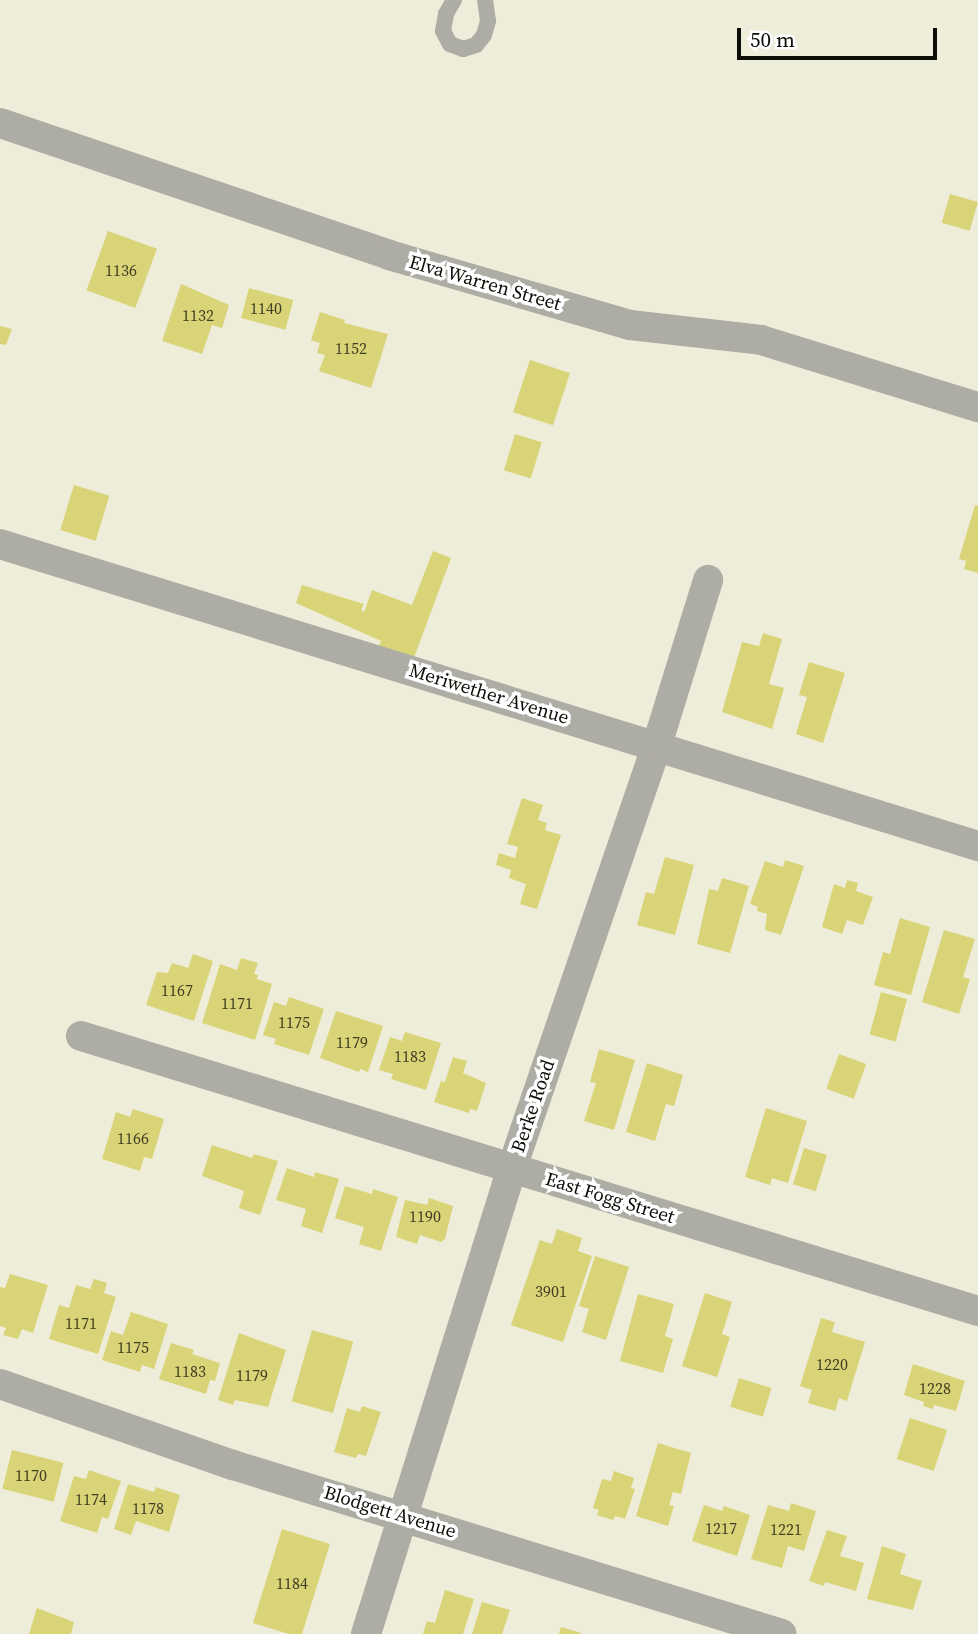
<!DOCTYPE html>
<style>
body{margin:0}
#map{position:relative;width:978px;height:1634px;overflow:hidden;background:#eeedda;font-family:"Source Serif 4",serif}
div>[style]{position:absolute}
.building>*{inset:0;background:#d9d477;transform-origin:0 0}
.service>*{height:16px;margin:-8px;padding:0 8px;transform-origin:8px;border-radius:8px;background:#aeada5}
.minor>*{height:30px;margin:-15px;padding:0 15px;transform-origin:15px;border-radius:15px;background:#aeada5}
span{translate:-50% -50%;white-space:nowrap;text-align:center;line-height:1.15;-webkit-text-stroke:7px #fff;paint-order:stroke}
.number-label{font-size:16px;color:#403f23}
.number-label span{-webkit-text-stroke-width:0}
.street-label{font-size:19px;color:#0d0d07}
.scale{position:absolute;left:737px;top:28px;width:200px;height:32px;box-sizing:border-box;border:4px solid #0d0d07;border-top:0;padding-left:9px;font-size:21px;line-height:24px;white-space:nowrap;color:#0d0d07;-webkit-text-stroke:5px #fff;paint-order:stroke}
</style>
<div id="map">
<div class="building">
<i style="left:950px;top:194px;width:29px;height:30px;rotate:16deg"></i>
<i style="left:108px;top:231px;width:52px;height:63px;rotate:20deg"></i>
<i style="clip-path:polygon(181px 284px,229px 305px,222px 328px,212px 325px,202px 354px,162px 341px)"></i>
<i style="left:249px;top:288px;width:46px;height:31px;rotate:15deg"></i>
<i style="clip-path:polygon(320px 312px,345px 320px,344px 323px,388px 334px,371px 388px,319px 371px,325px 355px,317px 353px,320px 343px,311px 340px)"></i>
<i style="clip-path:polygon(0 326px,12px 329px,6px 345px,0 344px)"></i>
<i style="left:530px;top:360px;width:42px;height:55px;rotate:18deg"></i>
<i style="left:515px;top:434px;width:28px;height:38px;rotate:17deg"></i>
<i style="left:74px;top:485px;width:37px;height:47px;rotate:17deg"></i>
<i style="clip-path:polygon(975px 505px,978px 506px,978px 573px,964px 569px,966px 561px,959px 559px)"></i>
<i style="clip-path:polygon(433px 551px,451px 558px,412px 663px,377px 650px,381px 641px,296px 603px,302px 585px,364px 604px,361px 610px,364px 612px,372px 590px,412px 605px)"></i>
<i style="clip-path:polygon(763px 633px,782px 639px,769px 684px,784px 688px,772px 729px,722px 712px,742px 642px,759px 646px)"></i>
<i style="clip-path:polygon(809px 662px,845px 673px,823px 743px,796px 734px,807px 697px,799px 695px)"></i>
<i style="clip-path:polygon(522px 798px,543px 805px,538px 820px,547px 823px,545px 830px,561px 835px,537px 909px,520px 904px,526px 884px,509px 878px,511px 870px,496px 865px,499px 853px,515px 858px,518px 847px,507px 844px)"></i>
<i style="clip-path:polygon(665px 857px,694px 865px,675px 935px,637px 925px,646px 892px,654px 894px)"></i>
<i style="clip-path:polygon(785px 860px,804px 866px,781px 935px,765px 930px,767px 914px,757px 911px,758px 907px,750px 904px,765px 861px,783px 867px)"></i>
<i style="clip-path:polygon(722px 878px,749px 886px,730px 953px,697px 944px,709px 889px,718px 891px)"></i>
<i style="clip-path:polygon(847px 880px,858px 883px,856px 891px,873px 897px,863px 925px,847px 920px,842px 934px,822px 927px,834px 884px,845px 888px)"></i>
<i style="clip-path:polygon(900px 918px,930px 927px,911px 995px,874px 985px,883px 952px,890px 954px)"></i>
<i style="clip-path:polygon(944px 930px,975px 939px,963px 977px,970px 979px,959px 1014px,922px 1002px)"></i>
<i style="clip-path:polygon(193px 954px,213px 961px,194px 1021px,146px 1005px,157px 972px,168px 973px,172px 963px,188px 968px)"></i>
<i style="clip-path:polygon(241px 958px,258px 963px,254px 974px,258px 975px,257px 979px,272px 984px,255px 1040px,202px 1023px,220px 964px,237px 970px)"></i>
<i style="left:881px;top:992px;width:27px;height:44px;rotate:15deg"></i>
<i style="clip-path:polygon(289px 997px,324px 1009px,309px 1055px,274px 1044px,276px 1039px,263px 1035px,274px 1002px,286px 1006px)"></i>
<i style="clip-path:polygon(336px 1011px,383px 1026px,368px 1072px,360px 1069px,359px 1072px,320px 1058px)"></i>
<i style="clip-path:polygon(405px 1032px,441px 1043px,426px 1090px,391px 1079px,393px 1074px,379px 1070px,390px 1037px,402px 1041px)"></i>
<i style="clip-path:polygon(599px 1049px,635px 1060px,614px 1130px,584px 1121px,596px 1083px,590px 1082px)"></i>
<i style="left:839px;top:1054px;width:29px;height:37px;rotate:20deg"></i>
<i style="clip-path:polygon(453px 1057px,467px 1061px,463px 1073px,486px 1083px,477px 1111px,470px 1109px,469px 1113px,434px 1102px,441px 1081px,445px 1082px)"></i>
<i style="clip-path:polygon(647px 1063px,683px 1075px,674px 1106px,666px 1104px,655px 1141px,626px 1132px)"></i>
<i style="clip-path:polygon(766px 1108px,807px 1121px,788px 1183px,772px 1178px,770px 1185px,745px 1177px)"></i>
<i style="clip-path:polygon(133px 1109px,164px 1119px,152px 1159px,144px 1157px,140px 1171px,102px 1159px,116px 1112px,130px 1117px)"></i>
<i style="clip-path:polygon(212px 1145px,252px 1158px,254px 1154px,278px 1161px,260px 1215px,239px 1208px,244px 1191px,202px 1176px)"></i>
<i style="left:804px;top:1148px;width:24px;height:38px;rotate:17deg"></i>
<i style="clip-path:polygon(287px 1168px,314px 1177px,315px 1172px,339px 1179px,322px 1233px,301px 1226px,306px 1209px,276px 1200px)"></i>
<i style="clip-path:polygon(345px 1186px,372px 1194px,373px 1189px,398px 1197px,381px 1251px,359px 1244px,364px 1227px,335px 1218px)"></i>
<i style="clip-path:polygon(429px 1198px,453px 1206px,445px 1239px,441px 1242px,420px 1235px,417px 1244px,396px 1237px,405px 1200px,427px 1205px)"></i>
<i style="clip-path:polygon(557px 1229px,582px 1238px,578px 1251px,592px 1256px,563px 1342px,511px 1325px,540px 1240px,552px 1244px)"></i>
<i style="clip-path:polygon(595px 1256px,629px 1267px,606px 1340px,582px 1332px,589px 1309px,579px 1306px)"></i>
<i style="clip-path:polygon(10px 1274px,48px 1285px,33px 1333px,22px 1329px,18px 1339px,3px 1335px,6px 1328px,0 1326px,0 1287px,5px 1288px)"></i>
<i style="clip-path:polygon(94px 1279px,107px 1283px,104px 1293px,116px 1297px,98px 1354px,49px 1339px,59px 1305px,69px 1308px,76px 1285px,90px 1289px)"></i>
<i style="clip-path:polygon(705px 1293px,732px 1302px,722px 1334px,730px 1337px,717px 1377px,682px 1366px)"></i>
<i style="clip-path:polygon(638px 1294px,674px 1304px,665px 1336px,673px 1339px,663px 1373px,620px 1361px)"></i>
<i style="clip-path:polygon(131px 1312px,168px 1324px,154px 1369px,142px 1365px,140px 1372px,102px 1360px,111px 1331px,123px 1335px)"></i>
<i style="clip-path:polygon(821px 1318px,835px 1322px,832px 1332px,865px 1342px,847px 1401px,839px 1398px,835px 1411px,808px 1403px,812px 1390px,800px 1386px)"></i>
<i style="left:312px;top:1330px;width:43px;height:74px;rotate:16deg"></i>
<i style="clip-path:polygon(239px 1333px,286px 1350px,268px 1407px,235px 1400px,233px 1405px,218px 1400px)"></i>
<i style="clip-path:polygon(171px 1343px,194px 1350px,192px 1354px,220px 1363px,215px 1381px,210px 1380px,206px 1394px,159px 1379px)"></i>
<i style="clip-path:polygon(913px 1364px,965px 1381px,956px 1411px,934px 1405px,933px 1409px,923px 1406px,924px 1402px,904px 1395px)"></i>
<i style="left:739px;top:1378px;width:34px;height:30px;rotate:17deg"></i>
<i style="clip-path:polygon(362px 1406px,381px 1412px,366px 1456px,358px 1454px,356px 1458px,334px 1452px,347px 1408px,360px 1412px)"></i>
<i style="left:910px;top:1418px;width:39px;height:43px;rotate:18deg"></i>
<i style="clip-path:polygon(658px 1443px,691px 1453px,681px 1494px,673px 1492px,669px 1505px,674px 1506px,668px 1526px,636px 1516px)"></i>
<i style="left:12px;top:1450px;width:53px;height:40px;rotate:14deg"></i>
<i style="clip-path:polygon(89px 1470px,121px 1481px,108px 1519px,102px 1517px,97px 1533px,60px 1521px,74px 1476px,86px 1479px)"></i>
<i style="clip-path:polygon(614px 1471px,634px 1478px,631px 1488px,635px 1489px,625px 1519px,615px 1516px,613px 1520px,597px 1515px,599px 1510px,593px 1508px,602px 1479px,611px 1481px)"></i>
<i style="clip-path:polygon(128px 1484px,154px 1492px,156px 1487px,180px 1495px,169px 1532px,136px 1521px,131px 1535px,114px 1529px)"></i>
<i style="clip-path:polygon(791px 1503px,816px 1511px,804px 1551px,788px 1546px,782px 1568px,751px 1559px,768px 1505px,789px 1511px)"></i>
<i style="clip-path:polygon(704px 1505px,722px 1511px,724px 1506px,750px 1515px,737px 1556px,692px 1541px)"></i>
<i style="clip-path:polygon(282px 1529px,330px 1544px,302px 1634px,289px 1634px,253px 1623px)"></i>
<i style="clip-path:polygon(827px 1530px,847px 1536px,840px 1556px,864px 1563px,856px 1591px,825px 1582px,824px 1586px,809px 1581px)"></i>
<i style="clip-path:polygon(882px 1546px,906px 1554px,900px 1574px,922px 1581px,913px 1610px,867px 1599px)"></i>
<i style="clip-path:polygon(445px 1590px,474px 1599px,463px 1634px,423px 1634px,427px 1621px,435px 1623px)"></i>
<i style="clip-path:polygon(482px 1602px,510px 1610px,502px 1634px,472px 1634px)"></i>
<i style="clip-path:polygon(37px 1608px,74px 1622px,71px 1634px,29px 1634px)"></i>
<i style="clip-path:polygon(561px 1627px,581px 1633px,581px 1634px,559px 1634px)"></i>
</div>
<div class="service">
<i style="left:454px;top:0;width:16px;rotate:120deg"></i>
<i style="left:446px;top:14px;width:17px;rotate:100deg"></i>
<i style="left:443px;top:31px;width:15px;rotate:62deg"></i>
<i style="left:450px;top:44px;width:14px;rotate:21deg"></i>
<i style="left:463px;top:49px;width:14px;rotate:-17deg"></i>
<i style="left:476px;top:45px;width:13px;rotate:-51deg"></i>
<i style="left:484px;top:35px;width:15px;rotate:-74deg"></i>
<i style="left:488px;top:21px;width:21px;rotate:-98deg"></i>
</div>
<div class="minor">
<i style="left:0;top:123px;width:411px;rotate:18.7deg"></i>
<i style="left:389px;top:255px;width:251px;rotate:16.2deg"></i>
<i style="left:630px;top:325px;width:132px;rotate:6.5deg"></i>
<i style="left:761px;top:340px;width:227px;rotate:17.2deg"></i>
<i style="left:0;top:544px;width:1024px;rotate:17.16deg"></i>
<i style="left:81px;top:1036px;width:938px;rotate:17.04deg"></i>
<i style="left:0;top:1384px;width:247px;rotate:19.2deg"></i>
<i style="left:233px;top:1465px;width:574px;rotate:17.11deg"></i>
<i style="left:366px;top:1634px;width:488px;rotate:-72.6deg"></i>
<i style="left:512px;top:1168px;width:447px;rotate:-71.1deg"></i>
<i style="left:657px;top:745px;width:173px;rotate:-72.8deg"></i>
</div>
<div class="number-label">
<span style="left:121px;top:270px">1136</span>
<span style="left:266px;top:308px">1140</span>
<span style="left:198px;top:315px">1132</span>
<span style="left:351px;top:348px">1152</span>
<span style="left:177px;top:990px">1167</span>
<span style="left:237px;top:1003px">1171</span>
<span style="left:294px;top:1022px">1175</span>
<span style="left:352px;top:1042px">1179</span>
<span style="left:410px;top:1056px">1183</span>
<span style="left:133px;top:1138px">1166</span>
<span style="left:425px;top:1216px">1190</span>
<span style="left:551px;top:1291px">3901</span>
<span style="left:81px;top:1323px">1171</span>
<span style="left:133px;top:1347px">1175</span>
<span style="left:832px;top:1364px">1220</span>
<span style="left:190px;top:1371px">1183</span>
<span style="left:252px;top:1375px">1179</span>
<span style="left:935px;top:1388px">1228</span>
<span style="left:31px;top:1475px">1170</span>
<span style="left:91px;top:1499px">1174</span>
<span style="left:148px;top:1508px">1178</span>
<span style="left:721px;top:1528px">1217</span>
<span style="left:786px;top:1529px">1221</span>
<span style="left:292px;top:1583px">1184</span>
</div>
<div class="street-label">
<span style="left:485px;top:283px;rotate:16deg">Elva Warren Street</span>
<span style="left:489px;top:694px;rotate:17deg">Meriwether Avenue</span>
<span style="left:533px;top:1106px;rotate:-71deg">Berke Road</span>
<span style="left:610px;top:1198px;rotate:17deg">East Fogg Street</span>
<span style="left:390px;top:1512px;rotate:17deg">Blodgett Avenue</span>
</div>
<div class="scale">50 m</div>
</div>
